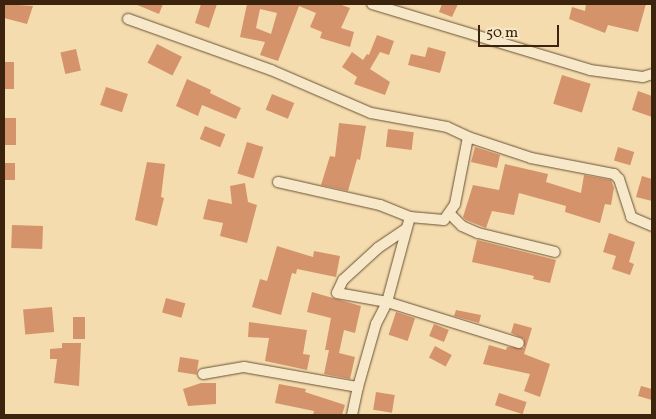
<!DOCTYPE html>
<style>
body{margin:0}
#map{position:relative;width:656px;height:419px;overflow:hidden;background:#f4dcae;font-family:Vollkorn,serif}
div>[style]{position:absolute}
.building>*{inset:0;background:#d5936c;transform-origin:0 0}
.roads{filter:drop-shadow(0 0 1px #6a5135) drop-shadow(0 0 1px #6a5135)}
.street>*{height:10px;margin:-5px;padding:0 5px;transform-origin:5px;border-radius:5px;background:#f8e8ca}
span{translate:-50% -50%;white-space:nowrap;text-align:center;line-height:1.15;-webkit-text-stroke:4.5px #f8e8ca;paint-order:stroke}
.frame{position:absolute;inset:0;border:5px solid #3c230d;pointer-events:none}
.scale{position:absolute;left:478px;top:25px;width:81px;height:22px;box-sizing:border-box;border:2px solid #3c230d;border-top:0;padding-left:6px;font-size:15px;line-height:18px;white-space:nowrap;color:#3c230d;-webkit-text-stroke:4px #f8e8ca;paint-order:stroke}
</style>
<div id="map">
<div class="building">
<i style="clip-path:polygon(4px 4px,33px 6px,27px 24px,4px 18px)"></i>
<i style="clip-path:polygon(135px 4px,163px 4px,159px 14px)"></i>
<i style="clip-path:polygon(201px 4px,217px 4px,209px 28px,195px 23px)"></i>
<i style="clip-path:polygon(evenodd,247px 4px,339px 4px,350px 8px,341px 28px,354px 32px,350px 47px,320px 38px,322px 32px,310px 27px,316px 13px,299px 6px,278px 61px,260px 55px,265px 42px,240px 37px,247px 4px,260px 9px,277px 13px,271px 34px,256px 28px,260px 9px)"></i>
<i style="clip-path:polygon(442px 4px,458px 4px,452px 17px,439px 12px)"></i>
<i style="clip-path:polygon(586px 4px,646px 4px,638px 32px,608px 25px,605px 33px,569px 19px,572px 7px,585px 11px)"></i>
<i style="clip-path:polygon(377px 35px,394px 41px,389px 55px,380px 52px,370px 69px,390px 82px,385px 95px,354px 84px,357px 77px,342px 67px,352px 52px,363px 60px,367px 54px,369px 55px)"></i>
<i style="left:157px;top:44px;width:28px;height:21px;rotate:27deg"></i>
<i style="clip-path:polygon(428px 47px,446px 52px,440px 73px,408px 65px,411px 54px,425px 57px)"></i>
<i style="left:76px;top:49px;width:22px;height:16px;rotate:77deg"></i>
<i style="left:4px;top:62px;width:10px;height:27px"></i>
<i style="left:562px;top:75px;width:30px;height:30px;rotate:17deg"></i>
<i style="clip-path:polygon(187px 79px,211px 90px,210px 93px,241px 108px,236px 119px,202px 105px,198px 116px,176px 106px)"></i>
<i style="left:106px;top:87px;width:23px;height:19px;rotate:18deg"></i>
<i style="clip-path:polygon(638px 91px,652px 96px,652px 117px,632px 110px)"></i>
<i style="left:272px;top:94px;width:24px;height:17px;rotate:22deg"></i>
<i style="left:4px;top:118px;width:12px;height:27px"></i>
<i style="clip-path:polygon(339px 123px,366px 126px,360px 160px,357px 159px,348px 191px,321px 185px,330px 156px,335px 157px)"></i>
<i style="left:205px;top:126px;width:22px;height:14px;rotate:22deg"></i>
<i style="left:388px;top:129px;width:26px;height:18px;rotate:7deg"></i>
<i style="left:247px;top:142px;width:17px;height:33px;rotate:17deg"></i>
<i style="clip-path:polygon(475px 147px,500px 155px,497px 168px,471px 162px)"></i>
<i style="left:618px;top:147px;width:17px;height:14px;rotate:17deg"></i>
<i style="clip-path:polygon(147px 162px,165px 164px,161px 197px,164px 198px,157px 226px,135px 220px)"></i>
<i style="left:4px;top:163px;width:11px;height:17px"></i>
<i style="clip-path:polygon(505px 164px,548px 174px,546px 182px,581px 193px,584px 175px,611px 180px,614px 188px,611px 205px,605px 204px,600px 223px,565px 212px,566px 206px,519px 193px,514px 215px,492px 211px,486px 228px,466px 220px,463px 217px,473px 185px,499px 190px)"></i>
<i style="clip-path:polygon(642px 176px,652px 179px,652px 201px,636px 197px)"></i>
<i style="clip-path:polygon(245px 183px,248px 202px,257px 205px,247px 243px,220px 236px,223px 223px,203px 219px,208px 199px,232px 204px,230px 186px)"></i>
<i style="left:43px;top:226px;width:23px;height:31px;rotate:92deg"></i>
<i style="clip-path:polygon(609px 233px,635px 242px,629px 262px,634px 264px,630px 275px,612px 269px,616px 256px,603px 252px)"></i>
<i style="clip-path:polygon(477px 240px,556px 260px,550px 283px,533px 279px,534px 276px,472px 262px)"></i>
<i style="clip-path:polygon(277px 246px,313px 257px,314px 251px,340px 256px,336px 277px,297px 269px,296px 274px,292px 273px,281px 315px,252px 307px,260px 279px,267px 281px)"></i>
<i style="clip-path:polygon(312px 292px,361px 306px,355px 333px,344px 330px,339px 353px,355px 357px,350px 379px,324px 374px,329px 350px,325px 350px,331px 318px,307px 312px)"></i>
<i style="left:166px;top:298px;width:20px;height:15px;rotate:15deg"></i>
<i style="left:52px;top:307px;width:25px;height:29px;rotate:85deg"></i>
<i style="clip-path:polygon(456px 310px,481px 315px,479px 323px,454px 316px)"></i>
<i style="left:396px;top:312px;width:20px;height:24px;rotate:18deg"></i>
<i style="left:85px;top:317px;width:22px;height:12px;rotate:90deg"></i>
<i style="clip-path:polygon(249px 322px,307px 330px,303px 354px,310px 355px,307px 370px,265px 361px,269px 338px,248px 337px)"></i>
<i style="clip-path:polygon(514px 323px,532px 328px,524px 354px,550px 364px,540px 397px,524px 391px,530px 374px,483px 364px,489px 345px,506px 350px,507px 347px,524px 348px,524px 339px,511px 333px)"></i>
<i style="left:434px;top:324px;width:16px;height:13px;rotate:22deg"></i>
<i style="clip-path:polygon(62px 343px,81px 343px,79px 386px,54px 383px,57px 359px,50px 359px,50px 349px,62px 348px)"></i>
<i style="left:435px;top:346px;width:19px;height:13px;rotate:28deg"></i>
<i style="left:180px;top:357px;width:19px;height:15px;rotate:9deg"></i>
<i style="clip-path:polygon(201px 383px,216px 383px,216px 404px,188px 406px,183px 389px)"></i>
<i style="clip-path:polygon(279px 384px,306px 389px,305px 392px,345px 405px,342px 415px,313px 415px,314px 411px,275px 403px)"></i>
<i style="clip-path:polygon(641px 386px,652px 389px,652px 400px,638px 396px)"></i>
<i style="left:376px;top:392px;width:19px;height:18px;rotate:9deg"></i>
<i style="left:499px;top:393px;width:29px;height:13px;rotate:18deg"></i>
</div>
<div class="roads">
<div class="street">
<i style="left:372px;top:4px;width:228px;rotate:16.8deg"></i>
<i style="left:590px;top:70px;width:53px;rotate:7.5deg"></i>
<i style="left:643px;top:77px;width:9px;rotate:-18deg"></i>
<i style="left:128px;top:19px;width:152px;rotate:19.6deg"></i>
<i style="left:271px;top:70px;width:109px;rotate:23.3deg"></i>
<i style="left:371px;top:113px;width:77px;rotate:10.4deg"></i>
<i style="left:447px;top:127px;width:23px;rotate:25deg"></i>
<i style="left:278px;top:182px;width:105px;rotate:12.7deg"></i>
<i style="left:380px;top:205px;width:32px;rotate:22deg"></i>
<i style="left:410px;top:217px;width:34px;rotate:5deg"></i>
<i style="left:444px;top:220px;width:19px;rotate:-55deg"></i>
<i style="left:455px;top:204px;width:68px;rotate:-79deg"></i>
<i style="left:468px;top:137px;width:66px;rotate:18.4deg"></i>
<i style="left:531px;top:158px;width:85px;rotate:10.9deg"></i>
<i style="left:614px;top:174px;width:7px;rotate:45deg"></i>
<i style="left:619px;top:179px;width:40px;rotate:72deg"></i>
<i style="left:631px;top:217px;width:23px;rotate:23deg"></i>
<i style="left:450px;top:214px;width:17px;rotate:45deg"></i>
<i style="left:462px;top:226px;width:17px;rotate:24deg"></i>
<i style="left:478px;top:233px;width:79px;rotate:13.9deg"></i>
<i style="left:406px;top:229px;width:34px;rotate:146deg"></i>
<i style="left:378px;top:248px;width:47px;rotate:137.6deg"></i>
<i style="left:343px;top:280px;width:14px;rotate:115deg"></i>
<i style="left:337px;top:293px;width:51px;rotate:10.2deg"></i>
<i style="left:387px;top:302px;width:138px;rotate:17.3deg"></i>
<i style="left:203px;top:374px;width:42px;rotate:-9.7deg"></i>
<i style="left:244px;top:367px;width:116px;rotate:10deg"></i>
<i style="left:358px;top:387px;width:66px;rotate:-74.1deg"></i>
<i style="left:376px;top:324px;width:25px;rotate:-63deg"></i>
<i style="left:387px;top:302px;width:88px;rotate:-74.9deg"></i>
<i style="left:352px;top:415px;width:29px;rotate:-78deg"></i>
</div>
</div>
<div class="frame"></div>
<div class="scale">50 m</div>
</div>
